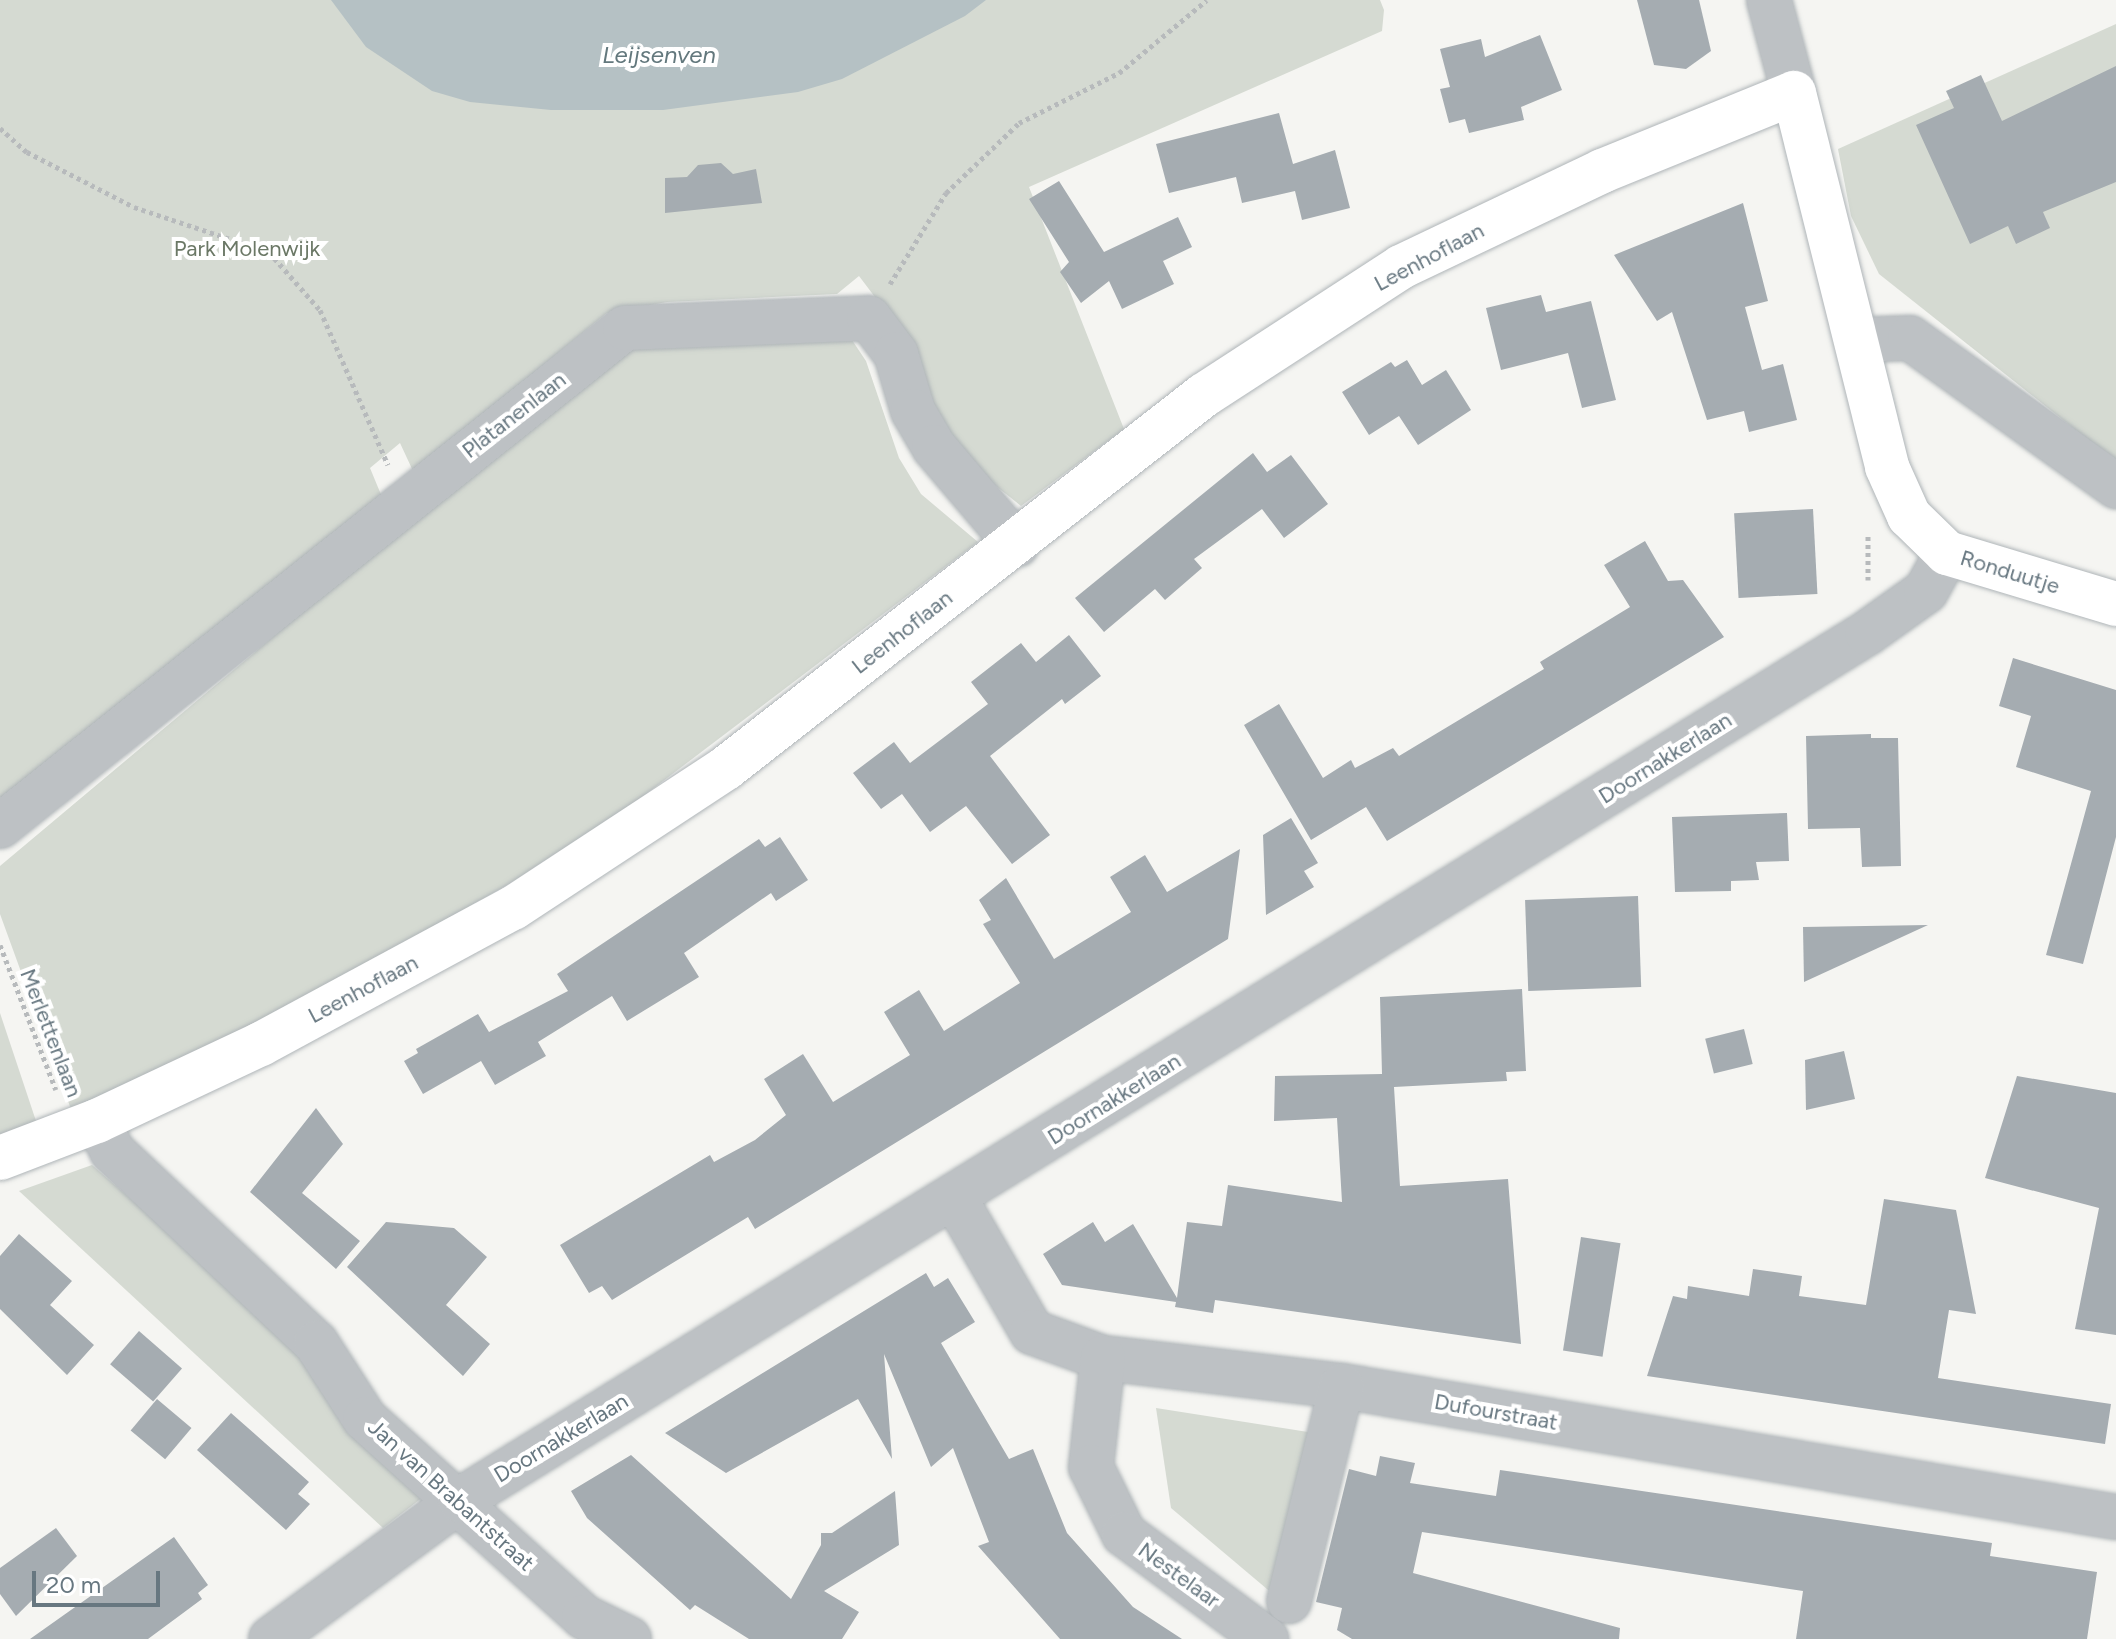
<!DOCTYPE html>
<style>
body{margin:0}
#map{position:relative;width:2116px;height:1639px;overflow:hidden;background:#f5f5f2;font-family:Figtree,sans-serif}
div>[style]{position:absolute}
.green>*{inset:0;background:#d5dad2}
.water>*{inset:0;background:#b5c1c4}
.building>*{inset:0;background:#a5acb1;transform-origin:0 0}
.path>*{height:5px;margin-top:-2.5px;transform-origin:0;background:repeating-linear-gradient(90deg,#b7babc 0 4px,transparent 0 8px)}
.roads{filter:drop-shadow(0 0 2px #afb5b8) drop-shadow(0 0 2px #afb5b8)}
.street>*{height:44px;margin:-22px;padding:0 22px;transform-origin:22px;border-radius:22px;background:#bdc1c4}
.secondary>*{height:44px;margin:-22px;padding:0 22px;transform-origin:22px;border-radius:22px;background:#fff}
span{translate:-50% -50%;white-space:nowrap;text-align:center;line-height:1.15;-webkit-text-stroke:8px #fff;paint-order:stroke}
.park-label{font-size:22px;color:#6b7866}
.street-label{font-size:22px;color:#677780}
.water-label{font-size:24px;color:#63787d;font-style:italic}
.scale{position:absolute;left:32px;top:1571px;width:128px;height:36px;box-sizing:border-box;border:4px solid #677780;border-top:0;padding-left:10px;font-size:24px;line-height:28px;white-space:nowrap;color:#677780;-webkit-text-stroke:6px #fff;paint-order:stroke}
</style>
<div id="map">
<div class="green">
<i style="clip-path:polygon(0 0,1380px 0,1384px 10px,1382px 31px,1029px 187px,1124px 429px,1021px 506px,972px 467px,947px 438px,912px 346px,859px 276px,837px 294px,667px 302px,607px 313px,413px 471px,400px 443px,370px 468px,382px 497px,0 809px)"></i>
<i style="clip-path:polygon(2116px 24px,2116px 462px,1879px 274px,1851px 216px,1838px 149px)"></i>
<i style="clip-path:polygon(852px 340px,866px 361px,899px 458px,921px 494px,978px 542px,642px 797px,509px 884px,242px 1034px,72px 1112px,0 914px,0 866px,398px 532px,632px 346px)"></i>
<i style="clip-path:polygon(0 1013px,38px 1127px,0 1143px)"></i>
<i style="clip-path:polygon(92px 1165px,365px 1403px,423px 1497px,383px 1528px,19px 1191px)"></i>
<i style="clip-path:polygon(1156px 1408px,1327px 1435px,1273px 1594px,1171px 1508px)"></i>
</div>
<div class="water">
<i style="clip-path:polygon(331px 0,986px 0,965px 16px,842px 79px,798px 92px,663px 110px,551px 110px,470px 102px,432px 91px,366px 47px)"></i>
</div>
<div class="building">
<i style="clip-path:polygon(1637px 0,1699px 0,1711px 51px,1686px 69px,1654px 65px)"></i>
<i style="clip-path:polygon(1540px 35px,1562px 90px,1521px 107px,1524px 120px,1469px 133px,1465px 119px,1449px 123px,1440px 89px,1450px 87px,1440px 49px,1481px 39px,1485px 57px)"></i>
<i style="clip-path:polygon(2116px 66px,2116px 182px,2043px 212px,2050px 228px,2016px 244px,2008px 226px,1970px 244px,1916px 125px,1954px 108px,1946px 91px,1981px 75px,2002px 121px)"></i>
<i style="clip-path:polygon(1279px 113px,1293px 164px,1335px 150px,1350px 208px,1302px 220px,1295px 191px,1242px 203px,1236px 177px,1169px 193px,1156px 144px)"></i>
<i style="clip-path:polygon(721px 163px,733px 174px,756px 169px,762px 203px,665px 213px,665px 178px,687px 177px,698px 165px)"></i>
<i style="clip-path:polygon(1059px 181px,1104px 252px,1178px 217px,1192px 247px,1163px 261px,1174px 284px,1122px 309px,1109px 281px,1081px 303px,1060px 272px,1069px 262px,1029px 199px)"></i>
<i style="clip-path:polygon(1743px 203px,1768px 301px,1745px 307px,1762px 370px,1783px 364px,1797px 420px,1749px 432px,1744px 411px,1707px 420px,1672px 312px,1657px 321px,1614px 255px)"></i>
<i style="clip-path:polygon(1541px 295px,1546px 312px,1591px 301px,1616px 400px,1582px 408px,1568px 353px,1501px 370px,1486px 308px)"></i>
<i style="clip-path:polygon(1407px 360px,1422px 385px,1446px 370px,1471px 410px,1418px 445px,1399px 416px,1369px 435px,1342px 392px,1391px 362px,1395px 367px)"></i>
<i style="clip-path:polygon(1253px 453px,1267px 472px,1291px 455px,1328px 504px,1284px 538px,1262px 509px,1194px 559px,1202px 568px,1165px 600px,1155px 589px,1104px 632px,1075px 598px)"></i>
<i style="left:1813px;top:509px;width:85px;height:79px;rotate:87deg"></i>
<i style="clip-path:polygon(1645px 541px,1668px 581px,1683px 580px,1724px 637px,1387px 841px,1366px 807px,1311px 840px,1244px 725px,1279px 704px,1323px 778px,1351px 760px,1355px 768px,1393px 748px,1399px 756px,1544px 669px,1540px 662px,1630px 607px,1604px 565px)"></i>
<i style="clip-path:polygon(1069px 635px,1101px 676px,1065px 704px,1062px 699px,990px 756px,1050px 835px,1012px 864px,966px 806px,930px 832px,902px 794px,881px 809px,853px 773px,894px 742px,910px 763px,988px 704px,971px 682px,1021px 643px,1036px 662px)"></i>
<i style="clip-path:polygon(2013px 658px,2116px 690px,2116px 837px,2083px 964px,2046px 955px,2091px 791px,2016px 767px,2031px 716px,1999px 706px)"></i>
<i style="clip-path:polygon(1871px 734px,1871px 738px,1898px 738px,1901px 866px,1862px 867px,1860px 828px,1808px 829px,1806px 736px)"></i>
<i style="clip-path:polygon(1787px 813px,1789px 861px,1756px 862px,1759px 880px,1731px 881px,1731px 891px,1675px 892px,1672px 817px)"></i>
<i style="clip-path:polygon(1291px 818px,1318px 863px,1304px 871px,1314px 887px,1266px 915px,1263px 835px)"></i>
<i style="clip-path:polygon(780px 837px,808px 880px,776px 901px,771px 893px,684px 953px,699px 977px,627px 1021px,612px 996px,538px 1042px,546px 1056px,495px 1085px,481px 1061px,423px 1094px,404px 1061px,418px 1053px,416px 1049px,478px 1014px,489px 1032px,568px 991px,557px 974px,759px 839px,765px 847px)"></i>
<i style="clip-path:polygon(1240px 849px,1228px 939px,755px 1229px,748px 1217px,612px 1300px,602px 1286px,589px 1293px,560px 1245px,710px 1155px,714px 1162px,755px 1140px,786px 1115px,764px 1079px,803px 1054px,833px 1102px,910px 1055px,884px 1012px,919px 990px,944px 1031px,1020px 983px,983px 924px,991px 920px,979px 900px,1006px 878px,1054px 959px,1131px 912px,1110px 877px,1145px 855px,1167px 892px)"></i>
<i style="left:1638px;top:896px;width:91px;height:113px;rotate:88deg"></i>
<i style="clip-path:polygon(1928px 925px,1804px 982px,1803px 927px)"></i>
<i style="clip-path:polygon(1522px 989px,1526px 1071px,1506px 1072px,1507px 1081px,1394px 1087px,1400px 1186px,1508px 1179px,1521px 1344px,1215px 1300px,1213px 1313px,1175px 1307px,1176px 1302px,1062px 1285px,1043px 1254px,1093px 1222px,1105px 1242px,1133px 1224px,1177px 1298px,1187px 1222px,1222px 1226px,1228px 1185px,1342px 1202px,1337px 1118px,1274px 1121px,1275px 1076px,1382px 1074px,1380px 997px)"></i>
<i style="left:1744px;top:1029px;width:36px;height:40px;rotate:76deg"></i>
<i style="clip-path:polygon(1844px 1051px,1855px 1099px,1806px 1110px,1805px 1060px)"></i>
<i style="clip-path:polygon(2017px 1076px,2116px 1093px,2116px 1335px,2075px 1329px,2099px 1208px,1985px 1178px)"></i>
<i style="clip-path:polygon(316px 1108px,343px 1144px,302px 1193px,360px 1241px,336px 1269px,250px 1192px)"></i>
<i style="clip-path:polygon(1884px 1199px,1956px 1210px,1976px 1314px,1949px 1310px,1938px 1378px,2111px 1404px,2105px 1444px,1647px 1376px,1673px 1296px,1687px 1299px,1688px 1286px,1749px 1296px,1753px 1269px,1802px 1276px,1799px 1296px,1866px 1305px)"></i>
<i style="clip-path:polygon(386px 1222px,454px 1228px,487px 1257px,446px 1305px,490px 1344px,463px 1376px,347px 1267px)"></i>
<i style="clip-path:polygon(19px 1234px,72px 1281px,50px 1305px,94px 1345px,67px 1375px,0 1309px,0 1256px)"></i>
<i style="left:1581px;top:1237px;width:40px;height:115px;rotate:9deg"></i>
<i style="clip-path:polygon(926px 1273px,934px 1287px,948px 1278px,975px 1322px,941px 1343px,1009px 1459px,1033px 1449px,1067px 1533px,1133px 1607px,1182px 1639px,1060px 1639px,978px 1546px,989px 1542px,953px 1448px,931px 1467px,884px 1354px,892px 1459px,858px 1399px,726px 1473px,665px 1433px)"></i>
<i style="left:139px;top:1331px;width:57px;height:44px;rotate:41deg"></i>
<i style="left:157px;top:1399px;width:45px;height:41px;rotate:40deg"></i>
<i style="clip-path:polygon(231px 1413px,309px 1482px,298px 1494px,310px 1504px,286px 1530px,197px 1450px)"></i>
<i style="clip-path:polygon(631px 1455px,791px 1599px,821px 1545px,821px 1533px,832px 1533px,895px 1491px,899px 1545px,824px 1591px,859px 1612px,842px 1639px,749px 1639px,695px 1605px,690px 1610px,587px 1518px,571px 1491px)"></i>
<i style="clip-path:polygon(1380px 1456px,1415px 1463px,1410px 1483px,1496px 1496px,1500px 1470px,1992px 1543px,1990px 1556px,2097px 1572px,2087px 1639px,1796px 1639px,1803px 1591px,1422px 1532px,1413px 1573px,1620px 1628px,1619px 1639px,1352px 1639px,1337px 1630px,1342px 1608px,1316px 1602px,1349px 1469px,1376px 1476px)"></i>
<i style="clip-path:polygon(56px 1528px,77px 1556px,16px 1616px,0 1594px,0 1568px)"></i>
<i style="clip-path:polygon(174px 1537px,208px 1585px,198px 1593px,202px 1599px,148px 1639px,30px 1639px)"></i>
</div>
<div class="path">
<i style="left:0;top:128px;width:36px;rotate:42deg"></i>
<i style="left:27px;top:152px;width:120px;rotate:27.2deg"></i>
<i style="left:134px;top:207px;width:142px;rotate:18.4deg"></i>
<i style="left:269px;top:252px;width:77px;rotate:48.7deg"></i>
<i style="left:320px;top:310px;width:169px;rotate:66.3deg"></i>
<i style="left:890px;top:284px;width:107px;rotate:-58.4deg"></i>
<i style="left:946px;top:193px;width:101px;rotate:-43.8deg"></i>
<i style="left:1019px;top:123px;width:112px;rotate:-26.6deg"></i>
<i style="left:1119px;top:73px;width:114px;rotate:-39.7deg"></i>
<i style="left:1868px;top:580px;width:46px;rotate:-90deg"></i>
<i style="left:0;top:945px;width:155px;rotate:68.9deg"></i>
</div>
<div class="roads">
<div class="street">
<i style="left:1769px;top:0;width:96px;rotate:75deg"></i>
<i style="left:1856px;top:340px;width:54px;rotate:-2.1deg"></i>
<i style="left:1910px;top:338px;width:254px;rotate:35.7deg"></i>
<i style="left:0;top:826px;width:799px;rotate:-38.55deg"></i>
<i style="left:625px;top:328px;width:244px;rotate:-2.3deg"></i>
<i style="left:869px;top:318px;width:45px;rotate:53.1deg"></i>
<i style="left:896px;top:354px;width:59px;rotate:73.4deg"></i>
<i style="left:913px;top:411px;width:42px;rotate:59.7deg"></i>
<i style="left:934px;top:447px;width:128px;rotate:49.7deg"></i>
<i style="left:97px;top:1121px;width:34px;rotate:63deg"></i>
<i style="left:112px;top:1151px;width:280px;rotate:43.3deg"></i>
<i style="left:316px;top:1343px;width:90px;rotate:57.2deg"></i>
<i style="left:365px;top:1419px;width:295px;rotate:42.1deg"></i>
<i style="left:584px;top:1617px;width:50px;rotate:26.1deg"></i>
<i style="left:954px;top:1197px;width:156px;rotate:60deg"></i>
<i style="left:1032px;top:1332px;width:76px;rotate:20.1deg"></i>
<i style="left:1103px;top:1358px;width:241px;rotate:6.7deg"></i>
<i style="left:1342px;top:1386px;width:785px;rotate:9.61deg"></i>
<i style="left:1103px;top:1358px;width:110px;rotate:96.3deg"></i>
<i style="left:1091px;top:1467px;width:75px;rotate:63.8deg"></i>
<i style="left:1124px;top:1534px;width:177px;rotate:36.5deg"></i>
<i style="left:1289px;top:1601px;width:221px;rotate:-76.2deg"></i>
<i style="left:271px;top:1639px;width:235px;rotate:-36.3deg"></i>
<i style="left:460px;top:1500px;width:1653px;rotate:-31.64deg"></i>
<i style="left:1867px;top:633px;width:72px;rotate:-35.4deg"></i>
<i style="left:1926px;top:591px;width:43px;rotate:-61.1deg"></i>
</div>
<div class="secondary">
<i style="left:0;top:1158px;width:104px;rotate:-20.9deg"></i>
<i style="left:97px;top:1121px;width:181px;rotate:-25.2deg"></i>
<i style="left:261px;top:1044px;width:286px;rotate:-28.4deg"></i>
<i style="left:513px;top:908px;width:255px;rotate:-33.3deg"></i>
<i style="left:726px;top:768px;width:606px;rotate:-37.97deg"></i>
<i style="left:1204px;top:395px;width:235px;rotate:-33deg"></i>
<i style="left:1401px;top:267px;width:223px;rotate:-25.5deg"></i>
<i style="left:1602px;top:171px;width:207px;rotate:-22.1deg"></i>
<i style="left:1794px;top:93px;width:385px;rotate:76deg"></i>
<i style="left:1887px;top:467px;width:54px;rotate:65.8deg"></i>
<i style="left:1909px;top:516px;width:53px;rotate:44.2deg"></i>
<i style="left:1947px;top:553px;width:177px;rotate:16.8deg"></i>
</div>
</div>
<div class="park-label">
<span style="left:247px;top:249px">Park Molenwijk</span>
</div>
<div class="street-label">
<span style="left:1429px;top:257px;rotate:-28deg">Leenhoflaan</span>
<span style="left:514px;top:415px;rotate:-38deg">Platanenlaan</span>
<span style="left:2010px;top:572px;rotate:17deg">Ronduutje</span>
<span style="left:902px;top:632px;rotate:-38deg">Leenhoflaan</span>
<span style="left:1665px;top:758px;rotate:-32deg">Doornakkerlaan</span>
<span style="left:363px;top:989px;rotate:-28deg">Leenhoflaan</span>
<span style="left:51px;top:1033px;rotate:69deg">Merlettenlaan</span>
<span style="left:1114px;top:1099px;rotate:-32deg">Doornakkerlaan</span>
<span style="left:1496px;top:1412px;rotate:10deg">Dufourstraat</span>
<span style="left:561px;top:1438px;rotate:-31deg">Doornakkerlaan</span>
<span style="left:451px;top:1495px;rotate:42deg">Jan van Brabantstraat</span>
<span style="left:1179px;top:1575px;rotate:36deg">Nestelaar</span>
</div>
<div class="water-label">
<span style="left:659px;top:55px">Leijsenven</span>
</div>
<div class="scale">20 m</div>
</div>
